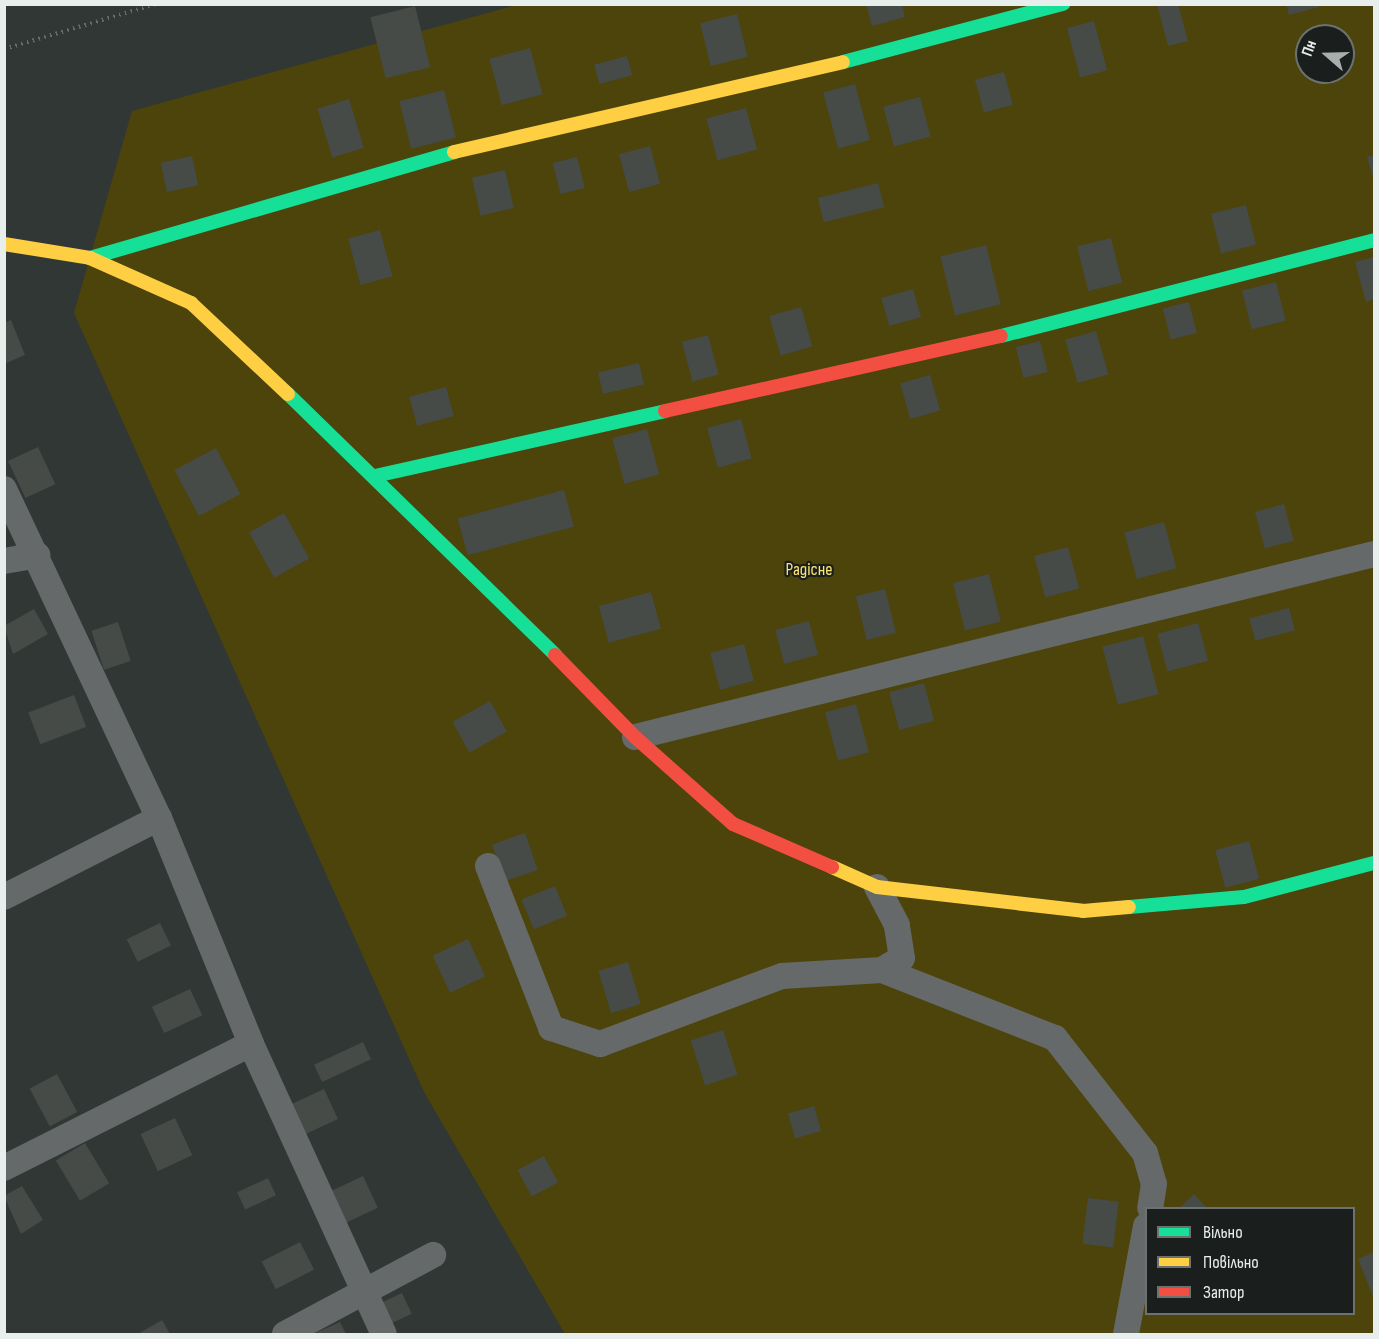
<!DOCTYPE html>
<meta charset="utf-8">
<style>
body{margin:0}
#map{position:relative;width:1379px;height:1339px;overflow:hidden;background:#313734;font-family:"Sofia Sans Condensed",sans-serif}
div>[style]{position:absolute}
.green>*{inset:0;background:#4c440a}
.building>*{inset:0;background:#464b48;transform-origin:0 0}
.path>*{height:4px;margin-top:-2px;transform-origin:0;background:repeating-linear-gradient(90deg,#676b6a 0 1.5px,transparent 0 6px)}
.street>*{height:26px;margin:-13px;padding:0 13px;transform-origin:13px;border-radius:13px;background:#666969}
.fast>*{height:14px;margin:-7px;padding:0 7px;transform-origin:7px;border-radius:7px;background:#16e098}
.slow>*{height:14px;margin:-7px;padding:0 7px;transform-origin:7px;border-radius:7px;background:#ffcf43}
.jam>*{height:14px;margin:-7px;padding:0 7px;transform-origin:7px;border-radius:7px;background:#f24e42}
span{translate:-50% -50%;white-space:nowrap;text-align:center;line-height:1.15;-webkit-text-stroke:4.5px #1a1f1d;paint-order:stroke}
.park-label{font-size:18px;color:#f9e474}
.frame{position:absolute;inset:0;border:6px solid #e8eeeb;pointer-events:none}
.legend{position:absolute;left:1145px;top:1207px;width:210px;height:108px;box-sizing:border-box;background:#1a1f1d;border:2px solid #6c726f;margin:0;padding:8px 10px;list-style:none;font-size:18px;color:#e8eeeb}
.legend li{display:flex;align-items:center;gap:12px;height:30px}
.legend b{width:30px;border:2px solid #6c726f}
.north{position:absolute;left:1295px;top:24px;width:60px;height:60px;box-sizing:border-box;background:#1a1f1d;border:2px solid #6c726f;border-radius:50%;rotate:290deg;font-size:16px;font-weight:700;line-height:24px;text-align:center;color:#e8eeeb}
.north::after{content:'';display:block;margin:auto;width:21px;height:27px;background:#a8aeab;clip-path:polygon(50% 0,100% 100%,50% 72%,0 100%)}
</style>
<div id="map">
<div class="green">
<i style="clip-path:polygon(evenodd,516px 5px,1374px 5px,1374px 1334px,565px 1334px,424px 1092px,74px 313px,132px 111px,516px 5px,1307px 36px,1343px 36px,1343px 72px,1307px 72px,1307px 36px,516px 5px,1146px 1208px,1354px 1208px,1354px 1314px,1146px 1314px,1146px 1208px)"></i>
</div>
<div class="building">
<i style="clip-path:polygon(866px 4px,902px 4px,905px 17px,872px 26px)"></i>
<i style="clip-path:polygon(1157px 4px,1178px 4px,1188px 41px,1168px 46px)"></i>
<i style="clip-path:polygon(1286px 4px,1318px 4px,1319px 7px,1289px 15px)"></i>
<i style="left:415px;top:6px;width:63px;height:46px;rotate:76deg"></i>
<i style="left:737px;top:14px;width:44px;height:38px;rotate:76deg"></i>
<i style="left:1094px;top:21px;width:51px;height:28px;rotate:75deg"></i>
<i style="left:530px;top:48px;width:48px;height:42px;rotate:75deg"></i>
<i style="left:627px;top:56px;width:20px;height:34px;rotate:75deg"></i>
<i style="left:1004px;top:72px;width:34px;height:30px;rotate:75deg"></i>
<i style="left:855px;top:84px;width:58px;height:33px;rotate:75deg"></i>
<i style="left:444px;top:90px;width:49px;height:46px;rotate:76deg"></i>
<i style="left:920px;top:97px;width:41px;height:38px;rotate:75deg"></i>
<i style="left:349px;top:99px;width:51px;height:33px;rotate:73deg"></i>
<i style="left:746px;top:108px;width:43px;height:41px;rotate:75deg"></i>
<i style="left:650px;top:146px;width:39px;height:32px;rotate:75deg"></i>
<i style="clip-path:polygon(1374px 155px,1374px 181px,1367px 157px)"></i>
<i style="left:192px;top:156px;width:30px;height:32px;rotate:78deg"></i>
<i style="left:577px;top:157px;width:32px;height:25px;rotate:76deg"></i>
<i style="left:505px;top:170px;width:39px;height:34px;rotate:77deg"></i>
<i style="left:878px;top:183px;width:25px;height:62px;rotate:76deg"></i>
<i style="left:1246px;top:205px;width:41px;height:36px;rotate:76deg"></i>
<i style="left:380px;top:230px;width:48px;height:33px;rotate:75deg"></i>
<i style="left:1111px;top:238px;width:46px;height:35px;rotate:76deg"></i>
<i style="left:986px;top:245px;width:61px;height:47px;rotate:76deg"></i>
<i style="clip-path:polygon(1374px 257px,1374px 299px,1366px 302px,1355px 262px)"></i>
<i style="left:1276px;top:282px;width:40px;height:35px;rotate:76deg"></i>
<i style="left:913px;top:289px;width:29px;height:33px;rotate:74deg"></i>
<i style="left:1189px;top:302px;width:32px;height:27px;rotate:76deg"></i>
<i style="left:801px;top:307px;width:41px;height:33px;rotate:74deg"></i>
<i style="clip-path:polygon(11px 320px,25px 355px,4px 364px,4px 323px)"></i>
<i style="left:1096px;top:331px;width:45px;height:32px;rotate:74deg"></i>
<i style="left:708px;top:335px;width:41px;height:27px;rotate:75deg"></i>
<i style="left:1040px;top:341px;width:32px;height:25px;rotate:76deg"></i>
<i style="left:639px;top:363px;width:22px;height:42px;rotate:77deg"></i>
<i style="left:930px;top:375px;width:37px;height:31px;rotate:74deg"></i>
<i style="left:446px;top:387px;width:30px;height:38px;rotate:75deg"></i>
<i style="left:741px;top:419px;width:41px;height:35px;rotate:75deg"></i>
<i style="left:647px;top:429px;width:47px;height:36px;rotate:75deg"></i>
<i style="left:38px;top:447px;width:41px;height:33px;rotate:65deg"></i>
<i style="left:216px;top:448px;width:52px;height:47px;rotate:62deg"></i>
<i style="left:564px;top:490px;width:38px;height:110px;rotate:75deg"></i>
<i style="left:1284px;top:504px;width:38px;height:30px;rotate:75deg"></i>
<i style="left:284px;top:513px;width:52px;height:40px;rotate:61deg"></i>
<i style="left:1164px;top:522px;width:48px;height:41px;rotate:75deg"></i>
<i style="left:1068px;top:547px;width:43px;height:35px;rotate:75deg"></i>
<i style="left:989px;top:574px;width:49px;height:37px;rotate:76deg"></i>
<i style="left:885px;top:589px;width:45px;height:30px;rotate:76deg"></i>
<i style="left:651px;top:592px;width:38px;height:54px;rotate:75deg"></i>
<i style="left:1289px;top:608px;width:23px;height:41px;rotate:75deg"></i>
<i style="clip-path:polygon(34px 609px,48px 634px,13px 654px,4px 626px)"></i>
<i style="left:809px;top:621px;width:35px;height:35px;rotate:75deg"></i>
<i style="left:118px;top:622px;width:41px;height:28px;rotate:72deg"></i>
<i style="left:1198px;top:623px;width:39px;height:42px;rotate:75deg"></i>
<i style="left:1143px;top:636px;width:60px;height:42px;rotate:75deg"></i>
<i style="left:744px;top:644px;width:38px;height:35px;rotate:75deg"></i>
<i style="left:924px;top:683px;width:39px;height:36px;rotate:75deg"></i>
<i style="left:74px;top:695px;width:34px;height:49px;rotate:69deg"></i>
<i style="left:490px;top:701px;width:35px;height:43px;rotate:61deg"></i>
<i style="left:856px;top:704px;width:50px;height:32px;rotate:75deg"></i>
<i style="left:525px;top:833px;width:39px;height:35px;rotate:71deg"></i>
<i style="left:1249px;top:841px;width:39px;height:35px;rotate:75deg"></i>
<i style="left:555px;top:886px;width:32px;height:36px;rotate:68deg"></i>
<i style="left:160px;top:923px;width:25px;height:37px;rotate:64deg"></i>
<i style="left:468px;top:939px;width:41px;height:39px;rotate:65deg"></i>
<i style="left:628px;top:962px;width:44px;height:31px;rotate:73deg"></i>
<i style="left:190px;top:989px;width:29px;height:42px;rotate:65deg"></i>
<i style="left:723px;top:1030px;width:47px;height:34px;rotate:72deg"></i>
<i style="left:363px;top:1042px;width:19px;height:54px;rotate:65deg"></i>
<i style="left:57px;top:1074px;width:43px;height:31px;rotate:62deg"></i>
<i style="left:324px;top:1089px;width:33px;height:38px;rotate:65deg"></i>
<i style="left:814px;top:1106px;width:26px;height:27px;rotate:74deg"></i>
<i style="left:175px;top:1118px;width:41px;height:38px;rotate:65deg"></i>
<i style="left:85px;top:1143px;width:47px;height:34px;rotate:59deg"></i>
<i style="left:544px;top:1156px;width:30px;height:30px;rotate:62deg"></i>
<i style="left:363px;top:1176px;width:35px;height:40px;rotate:65deg"></i>
<i style="left:268px;top:1178px;width:19px;height:34px;rotate:65deg"></i>
<i style="clip-path:polygon(22px 1186px,43px 1220px,21px 1234px,4px 1196px)"></i>
<i style="clip-path:polygon(1194px 1194px,1207px 1208px,1179px 1208px)"></i>
<i style="left:1088px;top:1198px;width:31px;height:46px;rotate:7deg"></i>
<i style="left:300px;top:1242px;width:31px;height:43px;rotate:63deg"></i>
<i style="clip-path:polygon(1374px 1252px,1374px 1299px,1358px 1259px)"></i>
<i style="left:402px;top:1293px;width:23px;height:24px;rotate:65deg"></i>
<i style="clip-path:polygon(162px 1320px,170px 1334px,138px 1334px)"></i>
<i style="clip-path:polygon(340px 1322px,346px 1334px,313px 1334px)"></i>
</div>
<div class="path">
<i style="left:4px;top:49px;width:159px;rotate:-16.5deg"></i>
</div>
<div class="street">
<i style="left:4px;top:489px;width:364px;rotate:64.8deg"></i>
<i style="left:159px;top:818px;width:244px;rotate:67.8deg"></i>
<i style="left:251px;top:1044px;width:319px;rotate:65.4deg"></i>
<i style="left:4px;top:561px;width:34px;rotate:-10deg"></i>
<i style="left:635px;top:737px;width:761px;rotate:-13.91deg"></i>
<i style="left:488px;top:866px;width:174px;rotate:68.7deg"></i>
<i style="left:551px;top:1028px;width:52px;rotate:18.1deg"></i>
<i style="left:600px;top:1044px;width:194px;rotate:-20.5deg"></i>
<i style="left:782px;top:976px;width:100px;rotate:-3.4deg"></i>
<i style="left:882px;top:970px;width:23px;rotate:-31deg"></i>
<i style="left:902px;top:958px;width:33px;rotate:-99deg"></i>
<i style="left:897px;top:925px;width:43px;rotate:-117.8deg"></i>
<i style="left:4px;top:897px;width:174px;rotate:-27deg"></i>
<i style="left:882px;top:970px;width:186px;rotate:21.5deg"></i>
<i style="left:1055px;top:1038px;width:146px;rotate:52deg"></i>
<i style="left:1145px;top:1153px;width:32px;rotate:74deg"></i>
<i style="left:1154px;top:1184px;width:24px;rotate:99deg"></i>
<i style="left:4px;top:1168px;width:276px;rotate:-26.7deg"></i>
<i style="left:285px;top:1334px;width:168px;rotate:-28.1deg"></i>
<i style="left:1126px;top:1334px;width:110px;rotate:-79.5deg"></i>
</div>
<div class="fast">
<i style="left:843px;top:62px;width:228px;rotate:-14.8deg"></i>
<i style="left:90px;top:258px;width:379px;rotate:-16.2deg"></i>
<i style="left:1001px;top:336px;width:385px;rotate:-14.4deg"></i>
<i style="left:288px;top:394px;width:373px;rotate:44.3deg"></i>
<i style="left:375px;top:476px;width:297px;rotate:-12.6deg"></i>
<i style="left:1129px;top:907px;width:115px;rotate:-5deg"></i>
<i style="left:1244px;top:897px;width:134px;rotate:-14.7deg"></i>
</div>
<div class="slow">
<i style="left:454px;top:152px;width:399px;rotate:-13deg"></i>
<i style="left:4px;top:244px;width:87px;rotate:9.2deg"></i>
<i style="left:90px;top:258px;width:111px;rotate:24deg"></i>
<i style="left:191px;top:303px;width:133px;rotate:43.2deg"></i>
<i style="left:832px;top:867px;width:49px;rotate:24deg"></i>
<i style="left:877px;top:887px;width:207px;rotate:6.6deg"></i>
<i style="left:1083px;top:911px;width:46px;rotate:-5deg"></i>
</div>
<div class="jam">
<i style="left:665px;top:411px;width:344px;rotate:-12.6deg"></i>
<i style="left:555px;top:655px;width:115px;rotate:45.7deg"></i>
<i style="left:635px;top:737px;width:131px;rotate:41.6deg"></i>
<i style="left:733px;top:824px;width:108px;rotate:23.5deg"></i>
</div>
<div class="park-label">
<span style="left:809px;top:570px">Радісне</span>
</div>
<div class="frame"></div>
<ul class="legend">
<li><b style="height:8px;background:#16e098"></b>Вільно</li>
<li><b style="height:8px;background:#ffcf43"></b>Повільно</li>
<li><b style="height:8px;background:#f24e42"></b>Затор</li>
</ul>
<div class="north">Пн</div>
</div>
